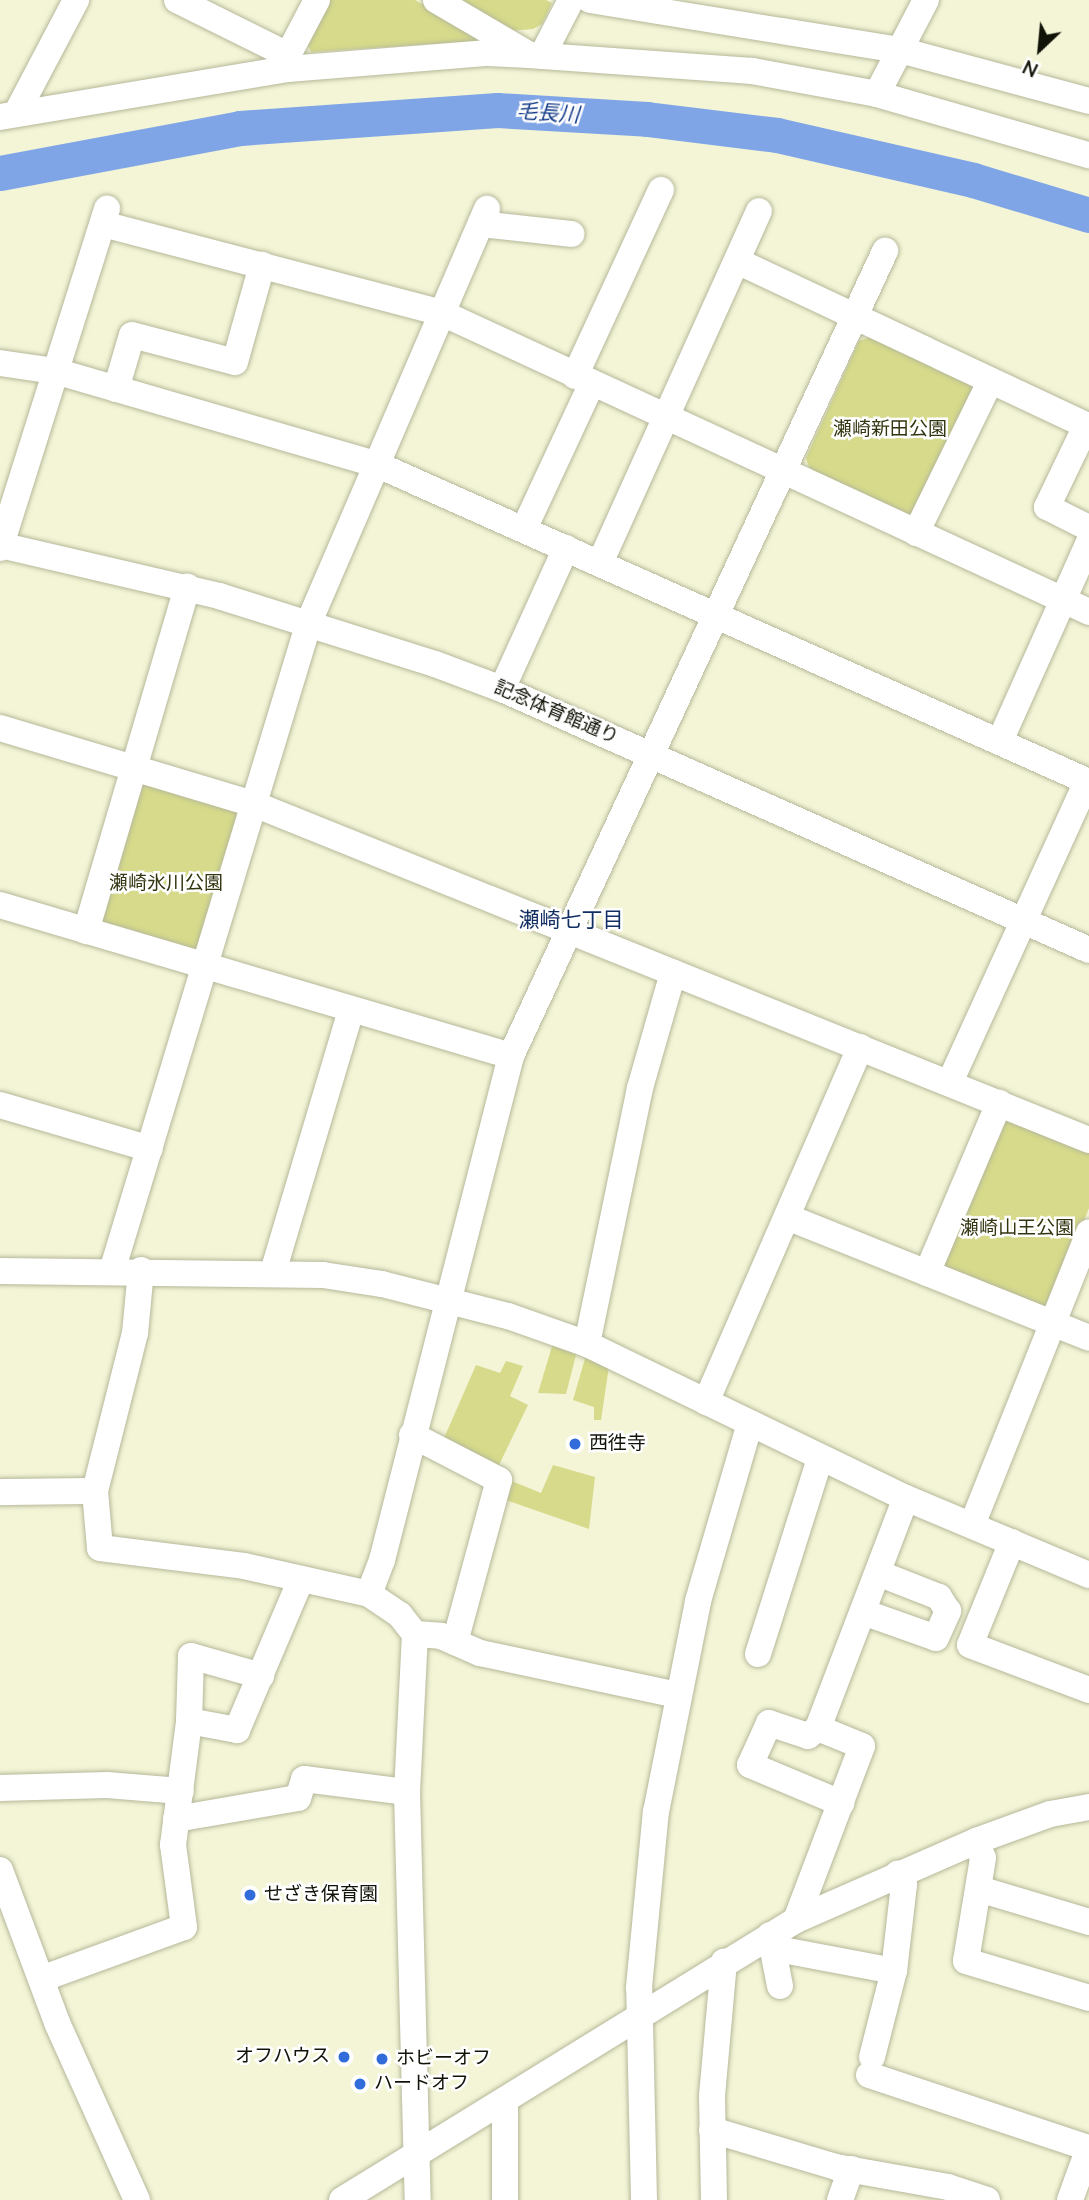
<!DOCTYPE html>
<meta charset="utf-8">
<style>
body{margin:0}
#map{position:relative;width:1089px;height:2200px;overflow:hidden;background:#f3f5d6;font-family:"Nunito Sans","Noto Sans JP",sans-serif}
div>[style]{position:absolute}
.green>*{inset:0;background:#d6da8a;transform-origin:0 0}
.river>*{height:35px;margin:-17.5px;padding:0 17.5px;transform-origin:17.5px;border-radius:17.5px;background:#7fa5e7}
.roads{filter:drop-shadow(0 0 2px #b6b89a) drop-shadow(0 0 2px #b6b89a)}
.minor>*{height:26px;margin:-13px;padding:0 13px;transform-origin:13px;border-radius:13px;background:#fff}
.dots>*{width:19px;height:19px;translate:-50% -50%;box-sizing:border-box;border:4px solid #fff;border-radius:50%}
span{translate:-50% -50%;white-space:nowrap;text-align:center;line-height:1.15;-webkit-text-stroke:5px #fff;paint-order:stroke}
.park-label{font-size:19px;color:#333510}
.street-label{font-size:19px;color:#121308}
.poi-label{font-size:19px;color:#121308}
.left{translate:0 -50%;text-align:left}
.right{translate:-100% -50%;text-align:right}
.water-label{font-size:21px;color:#133b88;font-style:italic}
.neighbourhood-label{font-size:21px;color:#122e63}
.north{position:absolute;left:1005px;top:14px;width:70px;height:70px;-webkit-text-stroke:5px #fff;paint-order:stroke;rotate:206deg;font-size:19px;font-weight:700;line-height:28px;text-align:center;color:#121308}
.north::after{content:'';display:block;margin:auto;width:24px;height:32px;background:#121308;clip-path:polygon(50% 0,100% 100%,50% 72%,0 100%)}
</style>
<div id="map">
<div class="green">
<i style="clip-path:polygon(330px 0,415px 0,479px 36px,478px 41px,311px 52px,307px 43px)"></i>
<i style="clip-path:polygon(457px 0,546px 0,552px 3px,542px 24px,533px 29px,508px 31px)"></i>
<i style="clip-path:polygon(870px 337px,975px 386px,912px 518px,810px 470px,806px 458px,859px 341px)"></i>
<i style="left:143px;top:782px;width:104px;height:146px;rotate:18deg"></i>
<i style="clip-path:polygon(1010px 1117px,1089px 1150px,1089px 1208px,1051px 1304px,1041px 1310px,941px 1266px,998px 1119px)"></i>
<i style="clip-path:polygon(553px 1343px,577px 1351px,566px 1394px,538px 1393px)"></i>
<i style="clip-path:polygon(586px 1355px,609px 1366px,601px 1420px,594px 1420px,594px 1407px,573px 1400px)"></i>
<i style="clip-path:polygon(506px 1361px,523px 1366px,510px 1396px,528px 1405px,498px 1467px,444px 1438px,476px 1365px,500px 1373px)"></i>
<i style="clip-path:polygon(553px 1465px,595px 1477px,589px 1529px,503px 1499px,509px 1480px,541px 1493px)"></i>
</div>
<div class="river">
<i style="left:0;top:173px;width:244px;rotate:-10.6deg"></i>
<i style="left:240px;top:128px;width:258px;rotate:-4deg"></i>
<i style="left:497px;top:110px;width:150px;rotate:3.4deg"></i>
<i style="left:647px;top:119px;width:131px;rotate:7deg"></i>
<i style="left:777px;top:135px;width:201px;rotate:12.9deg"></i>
<i style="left:973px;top:180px;width:121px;rotate:16.8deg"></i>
</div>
<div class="roads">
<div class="minor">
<i style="left:177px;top:0;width:124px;rotate:26.4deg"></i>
<i style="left:288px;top:55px;width:14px;rotate:90deg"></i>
<i style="left:436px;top:0;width:107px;rotate:30.4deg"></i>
<i style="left:590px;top:0;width:314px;rotate:9.2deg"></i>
<i style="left:900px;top:50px;width:196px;rotate:15.1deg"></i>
<i style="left:288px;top:55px;width:62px;rotate:-62.2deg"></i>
<i style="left:542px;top:56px;width:63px;rotate:-62.6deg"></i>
<i style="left:877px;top:94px;width:106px;rotate:-62.5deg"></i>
<i style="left:16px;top:114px;width:129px;rotate:-62.2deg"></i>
<i style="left:0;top:117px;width:292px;rotate:-9.5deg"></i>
<i style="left:288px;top:69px;width:201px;rotate:-4.6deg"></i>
<i style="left:488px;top:53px;width:41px;rotate:2.8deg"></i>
<i style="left:529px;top:55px;width:224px;rotate:4.1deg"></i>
<i style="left:752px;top:71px;width:127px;rotate:10.4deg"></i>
<i style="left:877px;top:94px;width:221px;rotate:16.1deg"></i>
<i style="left:103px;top:224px;width:350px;rotate:14.7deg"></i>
<i style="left:442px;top:313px;width:713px;rotate:24.8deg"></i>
<i style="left:481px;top:224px;width:91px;rotate:6.3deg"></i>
<i style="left:737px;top:261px;width:389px;rotate:25.2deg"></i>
<i style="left:0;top:363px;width:56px;rotate:8.3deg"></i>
<i style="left:55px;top:371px;width:336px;rotate:16.2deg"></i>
<i style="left:378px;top:465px;width:778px;rotate:24.03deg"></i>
<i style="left:575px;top:376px;width:205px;rotate:-65.2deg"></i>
<i style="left:116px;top:389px;width:56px;rotate:-73.5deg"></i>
<i style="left:132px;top:335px;width:106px;rotate:14.7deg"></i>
<i style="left:235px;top:362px;width:101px;rotate:-74.4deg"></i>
<i style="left:1086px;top:426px;width:90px;rotate:115.7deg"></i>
<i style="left:1047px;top:507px;width:47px;rotate:26.6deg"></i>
<i style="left:524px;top:529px;width:161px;rotate:-65deg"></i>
<i style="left:916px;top:533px;width:168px;rotate:-63.9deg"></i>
<i style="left:0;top:545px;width:225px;rotate:13.1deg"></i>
<i style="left:219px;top:596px;width:226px;rotate:17.5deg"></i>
<i style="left:435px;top:664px;width:72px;rotate:20.5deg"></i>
<i style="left:502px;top:689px;width:642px;rotate:23.97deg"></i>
<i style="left:0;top:548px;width:356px;rotate:-72.5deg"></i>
<i style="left:600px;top:563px;width:386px;rotate:-65.7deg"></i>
<i style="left:502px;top:689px;width:155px;rotate:-65.6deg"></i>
<i style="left:0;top:728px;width:265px;rotate:16.7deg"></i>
<i style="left:254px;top:804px;width:900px;rotate:21.92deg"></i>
<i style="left:1000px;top:741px;width:218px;rotate:-65.9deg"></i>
<i style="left:0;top:905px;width:533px;rotate:16.46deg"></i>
<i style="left:86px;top:931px;width:359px;rotate:-73.6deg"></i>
<i style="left:950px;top:1082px;width:331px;rotate:-65.5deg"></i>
<i style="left:0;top:1105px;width:156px;rotate:16.3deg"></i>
<i style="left:787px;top:1217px;width:325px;rotate:21.8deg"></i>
<i style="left:141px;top:1270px;width:63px;rotate:95.4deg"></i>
<i style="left:135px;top:1333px;width:163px;rotate:104.2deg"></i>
<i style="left:95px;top:1491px;width:57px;rotate:85deg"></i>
<i style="left:100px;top:1548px;width:145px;rotate:7.1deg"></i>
<i style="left:244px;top:1566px;width:128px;rotate:12.6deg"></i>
<i style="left:369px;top:1594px;width:37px;rotate:34deg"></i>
<i style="left:400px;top:1615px;width:24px;rotate:52deg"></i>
<i style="left:415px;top:1634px;width:158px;rotate:92.9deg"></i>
<i style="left:407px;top:1792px;width:408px;rotate:88.5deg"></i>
<i style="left:0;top:1271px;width:323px;rotate:0.7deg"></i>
<i style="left:323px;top:1275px;width:60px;rotate:8.7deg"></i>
<i style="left:382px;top:1284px;width:130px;rotate:14.3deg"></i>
<i style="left:508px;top:1316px;width:84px;rotate:19.5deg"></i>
<i style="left:587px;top:1344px;width:354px;rotate:25.8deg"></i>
<i style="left:906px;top:1498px;width:199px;rotate:22.8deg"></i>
<i style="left:112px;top:1271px;width:678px;rotate:-73.11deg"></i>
<i style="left:309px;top:622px;width:450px;rotate:-66.7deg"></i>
<i style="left:273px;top:1272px;width:273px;rotate:-73.4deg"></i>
<i style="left:927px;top:1273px;width:185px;rotate:-67deg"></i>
<i style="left:587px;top:1344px;width:261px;rotate:-78.3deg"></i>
<i style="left:640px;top:1088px;width:120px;rotate:-74deg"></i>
<i style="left:706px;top:1402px;width:387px;rotate:-66.5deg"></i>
<i style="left:412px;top:1435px;width:98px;rotate:27.3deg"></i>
<i style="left:499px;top:1480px;width:168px;rotate:105.2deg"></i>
<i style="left:0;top:1492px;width:95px;rotate:-0.6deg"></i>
<i style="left:972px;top:1525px;width:315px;rotate:-68.2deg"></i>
<i style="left:1012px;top:1542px;width:111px;rotate:112.2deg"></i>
<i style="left:970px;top:1645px;width:127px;rotate:20.7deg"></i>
<i style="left:369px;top:1594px;width:36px;rotate:-69deg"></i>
<i style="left:382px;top:1560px;width:520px;rotate:-75.64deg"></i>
<i style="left:511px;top:1056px;width:888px;rotate:-65.08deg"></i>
<i style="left:863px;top:1612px;width:77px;rotate:19.6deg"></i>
<i style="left:936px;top:1638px;width:30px;rotate:-66deg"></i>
<i style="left:948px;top:1611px;width:17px;rotate:-123deg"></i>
<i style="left:939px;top:1597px;width:66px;rotate:-158.5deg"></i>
<i style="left:415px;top:1634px;width:26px;rotate:4deg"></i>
<i style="left:441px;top:1636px;width:43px;rotate:23.6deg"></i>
<i style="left:480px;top:1653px;width:202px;rotate:12deg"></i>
<i style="left:758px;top:1654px;width:206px;rotate:-72.4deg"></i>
<i style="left:189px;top:1721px;width:65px;rotate:-88.2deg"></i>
<i style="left:191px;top:1656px;width:73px;rotate:15.9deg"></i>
<i style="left:818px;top:1728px;width:13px;rotate:141deg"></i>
<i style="left:808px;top:1736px;width:41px;rotate:-161.6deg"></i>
<i style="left:769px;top:1723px;width:46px;rotate:114.3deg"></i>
<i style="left:750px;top:1765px;width:99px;rotate:22.7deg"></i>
<i style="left:0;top:1788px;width:107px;rotate:-1.6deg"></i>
<i style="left:107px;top:1785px;width:74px;rotate:4.6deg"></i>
<i style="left:176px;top:1819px;width:124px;rotate:-9.8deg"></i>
<i style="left:298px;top:1798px;width:20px;rotate:-72deg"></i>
<i style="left:304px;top:1779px;width:104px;rotate:7.2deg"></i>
<i style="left:976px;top:1841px;width:18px;rotate:68deg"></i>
<i style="left:983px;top:1858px;width:104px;rotate:99.4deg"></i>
<i style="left:966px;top:1961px;width:128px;rotate:16.7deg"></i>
<i style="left:0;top:1870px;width:165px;rotate:69.5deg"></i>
<i style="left:58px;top:2025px;width:192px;rotate:65.7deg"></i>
<i style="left:979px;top:1889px;width:115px;rotate:16.7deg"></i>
<i style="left:796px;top:1920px;width:186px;rotate:-69.2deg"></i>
<i style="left:862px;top:1746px;width:48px;rotate:-157.8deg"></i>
<i style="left:818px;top:1728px;width:246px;rotate:-69.1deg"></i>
<i style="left:770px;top:1935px;width:52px;rotate:78.9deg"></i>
<i style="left:772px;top:1948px;width:124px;rotate:10.7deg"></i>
<i style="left:894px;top:1971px;width:87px;rotate:-83.4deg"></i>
<i style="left:904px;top:1885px;width:13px;rotate:-117deg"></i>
<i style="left:41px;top:1979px;width:152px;rotate:-20deg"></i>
<i style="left:184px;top:1927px;width:83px;rotate:-97.6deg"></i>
<i style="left:173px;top:1845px;width:125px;rotate:-82.6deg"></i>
<i style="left:189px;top:1721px;width:49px;rotate:10.6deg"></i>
<i style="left:237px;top:1730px;width:164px;rotate:-67deg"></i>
<i style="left:872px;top:2057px;width:89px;rotate:-75.7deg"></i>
<i style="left:869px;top:2075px;width:232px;rotate:18.4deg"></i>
<i style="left:1089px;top:2148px;width:55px;rotate:110.1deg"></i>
<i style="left:505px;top:2100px;width:100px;rotate:90deg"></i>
<i style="left:712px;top:2130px;width:129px;rotate:16.6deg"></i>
<i style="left:836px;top:2167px;width:114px;rotate:10.1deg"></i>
<i style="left:948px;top:2187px;width:41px;rotate:18.4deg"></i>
<i style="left:342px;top:2200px;width:533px;rotate:-31.66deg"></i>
<i style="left:796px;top:1920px;width:197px;rotate:-23.7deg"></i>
<i style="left:976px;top:1841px;width:79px;rotate:-20deg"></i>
<i style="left:1050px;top:1814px;width:40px;rotate:-10deg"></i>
<i style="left:644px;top:2200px;width:213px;rotate:-91.3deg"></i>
<i style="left:639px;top:1987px;width:176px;rotate:-84.5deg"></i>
<i style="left:656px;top:1812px;width:215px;rotate:-78.7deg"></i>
<i style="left:698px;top:1601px;width:185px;rotate:-73.7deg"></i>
<i style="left:714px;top:2200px;width:104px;rotate:-91.1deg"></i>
<i style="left:712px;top:2096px;width:135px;rotate:-84.9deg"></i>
<i style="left:840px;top:2200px;width:33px;rotate:-70deg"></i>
</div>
</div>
<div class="dots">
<i style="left:575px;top:1444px;background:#326cdb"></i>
<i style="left:250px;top:1895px;background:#326cdb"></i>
<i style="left:344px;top:2057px;background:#326cdb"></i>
<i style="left:382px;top:2059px;background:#326cdb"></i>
<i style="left:360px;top:2084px;background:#326cdb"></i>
</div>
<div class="park-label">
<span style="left:890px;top:430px">瀬崎新田公園</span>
<span style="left:166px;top:884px">瀬崎氷川公園</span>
<span style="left:1017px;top:1229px">瀬崎山王公園</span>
</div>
<div class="street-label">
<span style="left:556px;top:713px;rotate:23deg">記念体育館通り</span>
</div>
<div class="poi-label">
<span class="left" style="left:589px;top:1444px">西徃寺</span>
<span class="left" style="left:264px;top:1895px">せざき保育園</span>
<span class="right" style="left:330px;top:2057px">オフハウス</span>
<span class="left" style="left:396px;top:2059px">ホビーオフ</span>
<span class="left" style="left:374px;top:2084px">ハードオフ</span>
</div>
<div class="water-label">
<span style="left:548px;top:113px;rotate:4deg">毛長川</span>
</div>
<div class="neighbourhood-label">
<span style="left:571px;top:920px">瀬崎七丁目</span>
</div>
<div class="north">N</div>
</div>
